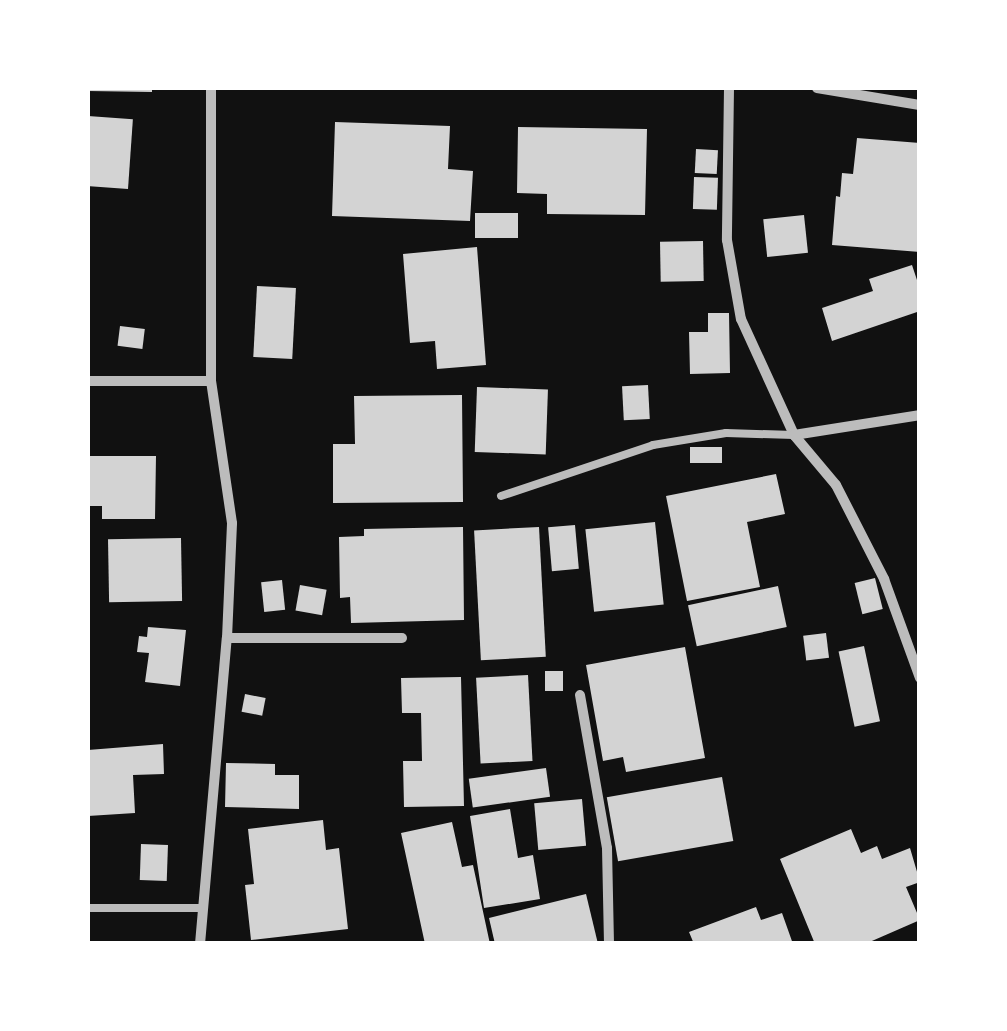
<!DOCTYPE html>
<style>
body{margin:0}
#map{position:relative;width:1007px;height:1031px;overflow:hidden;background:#111;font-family:Lato,sans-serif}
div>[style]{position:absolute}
.building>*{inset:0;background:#d3d3d3;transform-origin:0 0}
.service>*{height:8px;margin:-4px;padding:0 4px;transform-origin:4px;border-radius:4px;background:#bcbcbc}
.minor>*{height:10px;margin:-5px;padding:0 5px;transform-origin:5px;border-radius:5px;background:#bcbcbc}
span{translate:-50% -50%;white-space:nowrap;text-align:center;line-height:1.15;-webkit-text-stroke:8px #fff;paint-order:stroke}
.frame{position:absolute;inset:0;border:90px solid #fff;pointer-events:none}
</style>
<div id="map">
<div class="building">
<i style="clip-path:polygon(88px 88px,152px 88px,152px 92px,88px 91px)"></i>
<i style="left:88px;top:116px;width:45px;height:70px;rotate:4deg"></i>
<i style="clip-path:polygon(335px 122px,450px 126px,448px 169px,473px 171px,470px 221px,332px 216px)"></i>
<i style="clip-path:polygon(518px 127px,647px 129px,645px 215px,547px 214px,547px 194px,517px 193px)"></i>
<i style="clip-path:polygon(857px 138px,920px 143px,920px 252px,832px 245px,836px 196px,840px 197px,842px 173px,853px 174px)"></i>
<i style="left:696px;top:149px;width:22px;height:24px;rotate:3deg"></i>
<i style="left:694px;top:177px;width:24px;height:32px;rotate:2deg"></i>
<i style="left:475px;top:213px;width:43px;height:25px"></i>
<i style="left:804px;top:215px;width:38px;height:41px;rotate:84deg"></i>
<i style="left:703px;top:241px;width:40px;height:43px;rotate:89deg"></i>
<i style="clip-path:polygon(477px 247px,486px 365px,437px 369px,435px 341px,410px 343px,403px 254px)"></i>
<i style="clip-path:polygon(912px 265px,920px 289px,920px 311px,832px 341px,822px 308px,873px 291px,869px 279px)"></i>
<i style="left:257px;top:286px;width:39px;height:71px;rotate:3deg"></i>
<i style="clip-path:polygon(708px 313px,729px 313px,730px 373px,690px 374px,689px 332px,708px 332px)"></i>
<i style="left:120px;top:326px;width:25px;height:20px;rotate:7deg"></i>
<i style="left:648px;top:385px;width:34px;height:26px;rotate:87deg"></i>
<i style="left:477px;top:387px;width:71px;height:65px;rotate:2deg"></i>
<i style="clip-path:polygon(462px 395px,463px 502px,333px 503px,333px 444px,355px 444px,354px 396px)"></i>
<i style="left:722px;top:447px;width:16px;height:32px;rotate:90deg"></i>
<i style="clip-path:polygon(88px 456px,156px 456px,155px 519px,102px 519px,102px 506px,88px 506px)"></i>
<i style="clip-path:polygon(776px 474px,785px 514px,747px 522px,760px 587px,687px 601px,666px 496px)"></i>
<i style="left:655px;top:522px;width:83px;height:70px;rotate:84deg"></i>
<i style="left:575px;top:525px;width:44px;height:27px;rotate:85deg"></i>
<i style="clip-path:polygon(463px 527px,464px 620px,351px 623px,350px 597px,340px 598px,339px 537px,364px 536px,364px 529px)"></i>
<i style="left:539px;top:527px;width:130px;height:65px;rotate:87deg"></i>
<i style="left:181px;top:538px;width:63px;height:73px;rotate:89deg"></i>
<i style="left:875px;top:578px;width:32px;height:21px;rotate:76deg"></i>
<i style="left:282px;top:580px;width:30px;height:21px;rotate:84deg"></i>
<i style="left:300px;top:585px;width:27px;height:26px;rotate:10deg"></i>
<i style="left:778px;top:586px;width:42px;height:92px;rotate:78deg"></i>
<i style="clip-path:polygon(148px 627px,186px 630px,180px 686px,145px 682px,149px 653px,137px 652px,139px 636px,147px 637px)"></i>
<i style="left:826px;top:633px;width:25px;height:23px;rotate:83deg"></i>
<i style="left:864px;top:646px;width:77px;height:26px;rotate:78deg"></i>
<i style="clip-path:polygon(685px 647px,705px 758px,626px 772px,623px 757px,603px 761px,586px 665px)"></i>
<i style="left:563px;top:671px;width:20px;height:18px;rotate:90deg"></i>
<i style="left:528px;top:675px;width:86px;height:52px;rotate:87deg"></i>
<i style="clip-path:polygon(461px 677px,464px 806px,404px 807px,403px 761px,422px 761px,421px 713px,402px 713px,401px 678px)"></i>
<i style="left:245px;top:694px;width:21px;height:18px;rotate:11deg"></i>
<i style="clip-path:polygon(163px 744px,164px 774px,133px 775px,135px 813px,88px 816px,88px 750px)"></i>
<i style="clip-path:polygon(226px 763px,275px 764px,275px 775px,299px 775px,299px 809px,225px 807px)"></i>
<i style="left:546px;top:768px;width:29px;height:78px;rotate:82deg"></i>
<i style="left:722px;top:777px;width:65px;height:117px;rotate:80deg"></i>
<i style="left:582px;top:799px;width:47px;height:48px;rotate:85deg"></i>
<i style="clip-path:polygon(510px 809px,518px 858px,533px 855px,540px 899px,484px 908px,470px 816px)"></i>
<i style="clip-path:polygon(323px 820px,326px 850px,339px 848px,348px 929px,251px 940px,245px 885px,254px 884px,248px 829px)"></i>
<i style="clip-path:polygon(452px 822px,462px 867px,473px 865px,490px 944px,425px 944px,401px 833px)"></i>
<i style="clip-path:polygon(851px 829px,861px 853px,877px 846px,882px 859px,910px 848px,920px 882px,906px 887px,920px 920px,865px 944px,815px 944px,780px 859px)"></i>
<i style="left:141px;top:844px;width:27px;height:36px;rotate:2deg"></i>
<i style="clip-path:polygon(586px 894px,598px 944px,495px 944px,489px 918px)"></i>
<i style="clip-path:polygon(756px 907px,761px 920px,782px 913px,793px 944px,694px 944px,689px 932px)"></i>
</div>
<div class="service">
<i style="left:501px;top:496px;width:160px;rotate:-18.5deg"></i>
<i style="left:653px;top:445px;width:74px;rotate:-9.3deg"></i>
<i style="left:726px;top:433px;width:68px;rotate:1.7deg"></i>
<i style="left:88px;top:908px;width:113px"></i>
</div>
<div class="minor">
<i style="left:729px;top:88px;width:152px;rotate:90.8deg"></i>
<i style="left:727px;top:240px;width:80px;rotate:80deg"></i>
<i style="left:741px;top:319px;width:128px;rotate:65.4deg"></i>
<i style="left:794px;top:435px;width:65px;rotate:50deg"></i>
<i style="left:836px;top:485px;width:106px;rotate:62.9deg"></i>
<i style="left:884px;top:579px;width:105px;rotate:70deg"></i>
<i style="left:817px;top:88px;width:104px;rotate:9.4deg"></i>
<i style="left:88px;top:381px;width:123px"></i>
<i style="left:794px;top:435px;width:128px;rotate:-9deg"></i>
<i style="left:227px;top:638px;width:175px"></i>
<i style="left:580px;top:695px;width:155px;rotate:80deg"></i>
<i style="left:607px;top:848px;width:96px;rotate:88.8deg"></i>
<i style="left:200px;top:944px;width:307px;rotate:-85deg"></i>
<i style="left:227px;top:638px;width:115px;rotate:-87.5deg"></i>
<i style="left:232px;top:523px;width:144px;rotate:-98.4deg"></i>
<i style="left:211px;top:381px;width:293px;rotate:-90deg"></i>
</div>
<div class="frame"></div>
</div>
